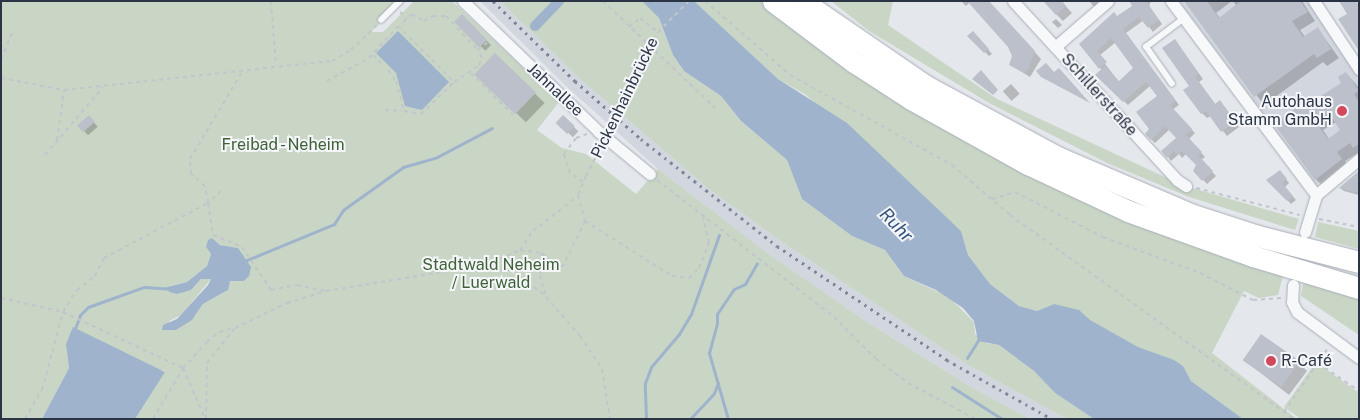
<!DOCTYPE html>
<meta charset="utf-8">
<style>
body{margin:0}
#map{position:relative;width:1360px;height:420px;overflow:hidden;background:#e4e7ec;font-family:"Public Sans",sans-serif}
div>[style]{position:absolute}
.built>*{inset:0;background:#d2d6de}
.green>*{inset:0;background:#c9d6c5}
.water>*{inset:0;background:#9fb4cc}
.shadow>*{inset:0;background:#0003;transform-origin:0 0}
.stream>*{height:3px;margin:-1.5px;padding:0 1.5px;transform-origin:1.5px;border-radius:1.5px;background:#9fb4cc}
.canal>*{height:10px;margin:-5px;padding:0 5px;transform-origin:5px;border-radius:5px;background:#9fb4cc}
.building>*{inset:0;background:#bbc0ca;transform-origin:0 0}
.path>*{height:2px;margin-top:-1px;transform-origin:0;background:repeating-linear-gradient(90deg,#c2c5cb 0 4px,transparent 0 8px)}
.roads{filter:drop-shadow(0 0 1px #a9aeb7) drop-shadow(0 0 1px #a9aeb7)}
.lane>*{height:5.5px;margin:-2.75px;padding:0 2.75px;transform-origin:2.75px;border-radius:2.75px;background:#f7f8fa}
.street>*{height:11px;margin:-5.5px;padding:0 5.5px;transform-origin:5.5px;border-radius:5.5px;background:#f7f8fa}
.highway>*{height:21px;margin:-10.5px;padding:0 10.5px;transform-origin:10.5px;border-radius:10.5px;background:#fff}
.rail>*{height:3px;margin-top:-1.5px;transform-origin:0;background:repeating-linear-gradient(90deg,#7d8696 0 2.5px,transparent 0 7.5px)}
.path-bridge>*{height:2px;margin-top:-1px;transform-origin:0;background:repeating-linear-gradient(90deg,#c2c5cb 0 4px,transparent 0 8px)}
.dots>*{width:14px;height:14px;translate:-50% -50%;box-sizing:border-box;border:2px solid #f4f6f9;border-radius:50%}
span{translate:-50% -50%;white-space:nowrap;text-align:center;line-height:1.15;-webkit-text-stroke:4px #f4f6f9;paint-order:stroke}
.street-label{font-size:16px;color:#2b3445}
.poi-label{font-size:16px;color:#2b3445}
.right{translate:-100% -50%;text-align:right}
.left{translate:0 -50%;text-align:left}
.park-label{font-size:16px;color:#3f6138}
.water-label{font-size:18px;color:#34527a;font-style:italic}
.frame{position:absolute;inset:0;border:2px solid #2b3445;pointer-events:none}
</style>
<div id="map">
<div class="built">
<i style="clip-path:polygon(480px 1px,500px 1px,579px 78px,709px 189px,782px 242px,968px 365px,1067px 419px,1030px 419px,971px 387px,870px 324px,770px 255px,658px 169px,567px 87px)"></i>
<i style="clip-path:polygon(1179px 1px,1308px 1px,1359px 76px,1359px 152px,1315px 186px)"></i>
</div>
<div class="green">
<i style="clip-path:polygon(evenodd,1px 1px,404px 1px,371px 32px,383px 32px,414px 1px,452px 1px,559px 102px,537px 130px,562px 148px,586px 154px,636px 194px,658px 169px,770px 255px,870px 324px,971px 387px,1030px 419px,135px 419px,165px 371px,67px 351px,69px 368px,42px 419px,1px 419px,1px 1px,212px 238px,220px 245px,238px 248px,239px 281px,229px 281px,225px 292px,203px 304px,196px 315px,176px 330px,169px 321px,181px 315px,211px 279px,201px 279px,191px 290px,169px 286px,187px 282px,207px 266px,211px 254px,206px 247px,212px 238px)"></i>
<i style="clip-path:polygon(500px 1px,642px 1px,648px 5px,659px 18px,673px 55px,684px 71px,721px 96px,741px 121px,787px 160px,802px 199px,852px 236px,885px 250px,904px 276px,949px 297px,974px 322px,975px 334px,986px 343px,999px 345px,1034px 371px,1055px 393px,1094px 419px,1067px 419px,968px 365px,782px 242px,709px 189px,579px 78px)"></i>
<i style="clip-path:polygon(694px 1px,764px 1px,1109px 211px,1283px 276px,1278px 295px,1259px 298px,1244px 291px,1212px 353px,1297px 419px,1243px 419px,1191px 381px,1054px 304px,1037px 311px,1019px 306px,990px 284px,968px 255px,961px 231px,806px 95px,778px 79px)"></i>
<i style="clip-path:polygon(831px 1px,893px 1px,888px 25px,997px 99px,1182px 185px,1299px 219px,1295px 230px,1189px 197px,1107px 163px,989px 103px,869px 31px)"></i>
<i style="clip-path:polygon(1318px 222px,1359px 231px,1359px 249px,1315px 237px)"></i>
<i style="clip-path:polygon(1303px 283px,1359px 296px,1359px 335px,1301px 296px)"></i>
<i style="clip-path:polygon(1316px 362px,1359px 393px,1359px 419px,1301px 419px,1284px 407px)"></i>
</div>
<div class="water">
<i style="clip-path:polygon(642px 1px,694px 1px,778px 79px,847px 123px,961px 231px,968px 255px,990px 284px,1019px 306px,1037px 311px,1054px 304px,1079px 310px,1090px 320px,1138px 347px,1174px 360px,1183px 366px,1191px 381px,1243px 419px,1094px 419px,1055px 393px,1034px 371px,999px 345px,978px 341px,974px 321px,963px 308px,936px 290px,904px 276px,885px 250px,852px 236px,802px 199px,787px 160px,741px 121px,721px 96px,684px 71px,673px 55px,659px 18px)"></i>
<i style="clip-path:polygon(398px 31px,449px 82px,422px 110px,405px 106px,396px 73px,376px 53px)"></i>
<i style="clip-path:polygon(212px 238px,220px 245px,238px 248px,251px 267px,249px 276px,244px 281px,230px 281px,228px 290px,203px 304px,192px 320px,176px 330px,162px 330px,163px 325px,177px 319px,208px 285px,211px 279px,201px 279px,191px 290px,177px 294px,169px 292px,167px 287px,187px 282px,207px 266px,211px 254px,206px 247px,208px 240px)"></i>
<i style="clip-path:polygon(73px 327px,165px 372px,135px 419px,42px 419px,69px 368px,66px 344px)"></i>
</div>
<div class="shadow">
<i style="clip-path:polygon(961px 1px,988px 1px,1041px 59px,1030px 77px,1011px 65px,1013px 56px,1010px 46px,970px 2px,966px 6px)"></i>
<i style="clip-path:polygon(1061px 1px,1072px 13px,1063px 21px,1056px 14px)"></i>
<i style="clip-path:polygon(1089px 1px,1102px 1px,1095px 8px)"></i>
<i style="clip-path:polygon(evenodd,1131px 1px,1151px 1px,1149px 6px,1162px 24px,1153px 32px,1144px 20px,1126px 33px,1179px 105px,1172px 110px,1195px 133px,1189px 139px,1205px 157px,1201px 160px,1216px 176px,1207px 184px,1195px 171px,1197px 165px,1186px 154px,1182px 158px,1179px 154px,1171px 161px,1168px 157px,1177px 138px,1170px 129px,1155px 143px,1146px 134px,1151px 129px,1159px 97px,1150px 86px,1128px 105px,1097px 76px,1102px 70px,1081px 44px,1134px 6px,1131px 1px,1116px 42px,1134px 68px,1119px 82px,1099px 56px,1116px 42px)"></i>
<i style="clip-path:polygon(1186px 1px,1232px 1px,1216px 13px,1220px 18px,1236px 5px,1233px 1px,1302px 1px,1315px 21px,1300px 30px,1305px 37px,1318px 29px,1339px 58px,1327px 66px,1323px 62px,1264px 105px)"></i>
<i style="left:462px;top:16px;width:41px;height:8px;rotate:45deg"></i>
<i style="clip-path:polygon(1056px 19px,1062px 25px,1058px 28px,1052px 22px)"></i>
<i style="clip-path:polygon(969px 36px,977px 36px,992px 54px,989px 56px)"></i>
<i style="clip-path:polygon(1179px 46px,1203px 79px,1199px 82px,1216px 105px,1225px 107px,1239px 127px,1227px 136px,1211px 116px,1207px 118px,1202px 113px)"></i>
<i style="left:495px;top:55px;width:69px;height:27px;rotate:44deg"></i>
<i style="clip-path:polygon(evenodd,1346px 73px,1359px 88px,1359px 152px,1345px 161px,1350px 168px,1324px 188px,1316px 179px,1310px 105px,1343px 83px,1346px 73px,1336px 122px,1342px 130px,1329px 139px,1323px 130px,1336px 122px)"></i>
<i style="left:1011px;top:84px;width:13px;height:11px;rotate:48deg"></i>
<i style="left:89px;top:117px;width:13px;height:13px;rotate:48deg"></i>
<i style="left:563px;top:117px;width:21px;height:8px;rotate:43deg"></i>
<i style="clip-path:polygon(1359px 173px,1359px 195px,1344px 191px,1340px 188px)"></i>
<i style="clip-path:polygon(1283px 175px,1289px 183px,1285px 187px,1296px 200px,1291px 204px,1268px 180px)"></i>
<i style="clip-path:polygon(1244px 360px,1298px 362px,1307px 371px,1289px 395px)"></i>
</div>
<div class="stream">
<i style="left:242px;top:262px;width:100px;rotate:-22.4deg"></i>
<i style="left:334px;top:224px;width:17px;rotate:-57deg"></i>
<i style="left:343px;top:210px;width:74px;rotate:-35.6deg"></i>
<i style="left:403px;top:167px;width:35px;rotate:-16deg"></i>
<i style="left:437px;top:157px;width:62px;rotate:-27.8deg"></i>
<i style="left:74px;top:331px;width:17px;rotate:-69deg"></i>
<i style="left:80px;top:315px;width:11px;rotate:-45deg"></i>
<i style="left:88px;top:307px;width:59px;rotate:-19.7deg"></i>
<i style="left:144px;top:287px;width:26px;rotate:4deg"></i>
<i style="left:967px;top:358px;width:25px;rotate:-58deg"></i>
<i style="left:952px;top:387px;width:59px;rotate:32.6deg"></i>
<i style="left:646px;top:419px;width:36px;rotate:-92deg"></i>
<i style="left:645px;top:383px;width:17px;rotate:-69deg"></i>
<i style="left:651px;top:367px;width:43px;rotate:-49.7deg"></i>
<i style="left:679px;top:334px;width:23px;rotate:-59deg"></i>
<i style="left:691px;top:314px;width:84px;rotate:-70.5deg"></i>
<i style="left:690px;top:419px;width:35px;rotate:-47deg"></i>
<i style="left:714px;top:393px;width:11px;rotate:-68deg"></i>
<i style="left:728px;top:419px;width:69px;rotate:-106.1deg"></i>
<i style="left:709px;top:353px;width:30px;rotate:-75deg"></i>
<i style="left:717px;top:324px;width:10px;rotate:-90deg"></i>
<i style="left:717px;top:314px;width:30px;rotate:-56deg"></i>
<i style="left:734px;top:289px;width:12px;rotate:-24deg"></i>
<i style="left:745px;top:284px;width:24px;rotate:-60deg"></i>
</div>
<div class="canal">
<i style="left:535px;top:26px;width:35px;rotate:-46deg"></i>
</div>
<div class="building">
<i style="clip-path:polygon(967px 1px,989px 1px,1035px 51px,1028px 70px,1024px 73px,1009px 65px,1012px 56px,1008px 47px)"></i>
<i style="clip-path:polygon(1043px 1px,1062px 1px,1066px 6px,1056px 15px)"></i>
<i style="clip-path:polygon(1129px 1px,1146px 1px,1159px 20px,1148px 28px,1139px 17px,1123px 29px,1176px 101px,1170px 105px,1192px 129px,1186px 135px,1202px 152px,1198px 155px,1213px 171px,1202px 181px,1193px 171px,1196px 165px,1182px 151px,1178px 155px,1174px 151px,1167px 158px,1161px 151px,1176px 138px,1165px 126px,1151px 140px,1145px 134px,1149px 129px,1136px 112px,1157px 96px,1146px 82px,1123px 102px,1095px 75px,1105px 66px,1119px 81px,1133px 68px,1111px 38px,1097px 51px,1107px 62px,1099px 69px,1079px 44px,1114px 12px,1117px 16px,1132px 6px)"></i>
<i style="clip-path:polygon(1184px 1px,1207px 1px,1219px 18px,1241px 1px,1300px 1px,1308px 12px,1292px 21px,1303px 37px,1318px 27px,1331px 49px,1317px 58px,1314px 54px,1254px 97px)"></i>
<i style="clip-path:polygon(1339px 1px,1356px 1px,1359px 5px,1359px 51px,1338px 19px,1347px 14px)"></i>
<i style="left:462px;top:14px;width:36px;height:11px;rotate:46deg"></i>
<i style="clip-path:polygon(973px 31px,989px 49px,984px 53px,967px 36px)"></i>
<i style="clip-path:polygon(1175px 39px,1199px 74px,1195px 77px,1215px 104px,1220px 100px,1235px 122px,1221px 132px,1206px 111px,1201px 114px,1183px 90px,1189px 86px,1162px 48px)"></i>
<i style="left:495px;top:53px;width:57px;height:30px;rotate:44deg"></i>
<i style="clip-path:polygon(1046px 63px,1054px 72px,1059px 68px,1090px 103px,1041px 77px,1036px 71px)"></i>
<i style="clip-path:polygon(981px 70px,998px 90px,993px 95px,972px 79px)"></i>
<i style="clip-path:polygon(evenodd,1346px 72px,1359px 91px,1354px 94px,1359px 102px,1359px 144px,1353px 148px,1350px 143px,1337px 152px,1342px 159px,1315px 180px,1274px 124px,1307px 100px,1310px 103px,1341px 83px,1338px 77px,1346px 72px,1329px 113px,1340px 130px,1328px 139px,1315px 121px,1329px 113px)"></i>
<i style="left:89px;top:115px;width:9px;height:16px;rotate:49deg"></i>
<i style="left:563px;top:115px;width:16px;height:11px;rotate:43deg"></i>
<i style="clip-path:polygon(1280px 170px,1287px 179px,1282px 183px,1293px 196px,1287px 201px,1266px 180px)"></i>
<i style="clip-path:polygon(1359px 171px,1359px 193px,1339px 188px)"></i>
<i style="left:1261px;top:334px;width:47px;height:32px;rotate:35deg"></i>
</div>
<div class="path">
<i style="left:271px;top:1px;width:64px;rotate:85.5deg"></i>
<i style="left:603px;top:1px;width:155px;rotate:43.7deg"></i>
<i style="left:705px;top:1px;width:113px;rotate:41deg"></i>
<i style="left:790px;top:75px;width:185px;rotate:29.1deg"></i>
<i style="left:952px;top:165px;width:77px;rotate:40.8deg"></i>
<i style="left:1010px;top:215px;width:350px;rotate:35.7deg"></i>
<i style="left:400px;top:12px;width:9px;rotate:41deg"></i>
<i style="left:403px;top:22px;width:12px;rotate:-42deg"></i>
<i style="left:412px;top:14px;width:14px;rotate:30deg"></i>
<i style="left:424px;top:21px;width:10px;rotate:-29deg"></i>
<i style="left:433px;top:16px;width:13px"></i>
<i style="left:446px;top:16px;width:47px;rotate:46.7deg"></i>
<i style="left:478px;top:50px;width:14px;rotate:-39deg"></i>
<i style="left:629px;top:27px;width:14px;rotate:-39deg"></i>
<i style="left:640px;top:18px;width:23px;rotate:38deg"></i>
<i style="left:373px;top:55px;width:16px;rotate:45deg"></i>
<i style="left:1px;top:59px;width:30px;rotate:-67deg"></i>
<i style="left:388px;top:70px;width:14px;rotate:54deg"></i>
<i style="left:396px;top:81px;width:31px;rotate:75deg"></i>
<i style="left:404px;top:111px;width:17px;rotate:10deg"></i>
<i style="left:421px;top:114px;width:46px;rotate:-44.1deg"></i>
<i style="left:454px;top:82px;width:30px;rotate:-34deg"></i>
<i style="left:479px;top:65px;width:8px;rotate:-67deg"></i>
<i style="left:482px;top:58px;width:9px;rotate:-117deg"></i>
<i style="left:471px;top:73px;width:59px;rotate:45deg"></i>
<i style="left:1px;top:78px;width:64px;rotate:10.8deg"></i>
<i style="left:64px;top:90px;width:270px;rotate:-6.2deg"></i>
<i style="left:332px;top:61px;width:22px;rotate:-30deg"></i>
<i style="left:351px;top:50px;width:35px;rotate:-44deg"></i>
<i style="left:327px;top:81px;width:48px;rotate:-28.7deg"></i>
<i style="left:369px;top:58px;width:43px;rotate:-47.8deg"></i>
<i style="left:398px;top:26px;width:79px;rotate:45deg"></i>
<i style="left:385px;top:110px;width:17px;rotate:3deg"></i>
<i style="left:57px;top:140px;width:50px;rotate:-82deg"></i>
<i style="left:45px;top:155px;width:89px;rotate:-49.5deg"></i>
<i style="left:586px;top:176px;width:21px;rotate:113deg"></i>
<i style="left:578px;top:195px;width:27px;rotate:75deg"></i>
<i style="left:585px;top:221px;width:50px;rotate:116.1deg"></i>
<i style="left:563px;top:266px;width:6px;rotate:180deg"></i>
<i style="left:557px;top:266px;width:20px;rotate:-139deg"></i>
<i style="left:542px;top:253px;width:22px;rotate:95deg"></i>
<i style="left:540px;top:275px;width:23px;rotate:75deg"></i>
<i style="left:546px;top:297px;width:52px;rotate:48.9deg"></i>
<i style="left:580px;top:336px;width:40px;rotate:56deg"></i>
<i style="left:602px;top:369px;width:51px;rotate:80.9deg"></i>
<i style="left:657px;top:180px;width:224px;rotate:37.7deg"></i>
<i style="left:834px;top:317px;width:59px;rotate:45deg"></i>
<i style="left:876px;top:359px;width:40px;rotate:37deg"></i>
<i style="left:908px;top:383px;width:77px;rotate:27.9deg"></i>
<i style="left:583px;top:182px;width:16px;rotate:-145deg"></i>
<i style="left:570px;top:173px;width:20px;rotate:-108deg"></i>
<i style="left:564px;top:154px;width:20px;rotate:-53deg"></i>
<i style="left:576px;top:138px;width:12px;rotate:-20deg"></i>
<i style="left:1196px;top:188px;width:107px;rotate:14.6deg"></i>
<i style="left:221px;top:191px;width:18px;rotate:137deg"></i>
<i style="left:208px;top:203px;width:32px;rotate:81deg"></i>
<i style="left:213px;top:235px;width:31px;rotate:22deg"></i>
<i style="left:242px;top:247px;width:52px;rotate:56deg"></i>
<i style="left:271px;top:290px;width:26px;rotate:-11deg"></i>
<i style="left:297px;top:285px;width:30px;rotate:12deg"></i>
<i style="left:992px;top:199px;width:24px;rotate:-17deg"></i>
<i style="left:1015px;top:192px;width:99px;rotate:27.1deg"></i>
<i style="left:1103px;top:237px;width:103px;rotate:20.4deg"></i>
<i style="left:1200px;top:273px;width:59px;rotate:27deg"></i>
<i style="left:1253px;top:300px;width:29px;rotate:-4deg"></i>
<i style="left:1319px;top:219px;width:41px;rotate:11.3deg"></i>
<i style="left:585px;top:221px;width:103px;rotate:32.3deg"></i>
<i style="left:672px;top:276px;width:17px;rotate:7deg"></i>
<i style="left:689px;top:278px;width:14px;rotate:-45deg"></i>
<i style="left:699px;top:268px;width:27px;rotate:-68deg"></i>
<i style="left:709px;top:243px;width:26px;rotate:-103deg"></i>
<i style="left:520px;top:250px;width:23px;rotate:-56deg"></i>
<i style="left:533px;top:231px;width:57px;rotate:-37.9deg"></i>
<i style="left:485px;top:265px;width:31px;rotate:13deg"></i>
<i style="left:515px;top:272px;width:39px;rotate:38deg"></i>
<i style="left:1px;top:298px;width:64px;rotate:12.7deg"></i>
<i style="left:63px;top:312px;width:132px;rotate:25deg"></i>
<i style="left:183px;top:368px;width:55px;rotate:66.3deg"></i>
<i style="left:1318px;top:363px;width:50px;rotate:34.3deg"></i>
<i style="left:1284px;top:412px;width:78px;rotate:-55.5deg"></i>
<i style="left:25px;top:419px;width:34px;rotate:-60deg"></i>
<i style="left:42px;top:390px;width:81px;rotate:-74.9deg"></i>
<i style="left:63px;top:312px;width:26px;rotate:-58deg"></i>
<i style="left:77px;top:290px;width:23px;rotate:-38deg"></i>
<i style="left:95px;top:276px;width:20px;rotate:-63deg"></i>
<i style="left:104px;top:258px;width:118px;rotate:-27.9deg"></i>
<i style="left:208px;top:203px;width:17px;rotate:-100deg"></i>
<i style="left:205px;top:186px;width:18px;rotate:-139deg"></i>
<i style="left:191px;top:174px;width:15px;rotate:-94deg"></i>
<i style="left:190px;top:159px;width:104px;rotate:-59.2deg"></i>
<i style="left:153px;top:419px;width:59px;rotate:-59.5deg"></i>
<i style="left:183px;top:368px;width:35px;rotate:-47deg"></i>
<i style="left:207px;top:342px;width:16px;rotate:-40deg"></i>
<i style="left:219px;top:332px;width:15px;rotate:-16deg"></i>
<i style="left:206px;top:419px;width:56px;rotate:-89deg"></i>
<i style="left:207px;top:363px;width:45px;rotate:-51.3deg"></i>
<i style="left:235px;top:328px;width:58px;rotate:-25.7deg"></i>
<i style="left:287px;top:303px;width:41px;rotate:-17.1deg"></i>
<i style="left:326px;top:291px;width:161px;rotate:-9.3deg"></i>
<i style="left:485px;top:265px;width:38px;rotate:-23deg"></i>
<i style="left:520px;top:250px;width:22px;rotate:8deg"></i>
</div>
<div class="roads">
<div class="lane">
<i style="left:381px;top:20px;width:27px;rotate:-45deg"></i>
<i style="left:1172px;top:84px;width:45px;rotate:-125.1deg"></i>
<i style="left:1146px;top:47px;width:46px;rotate:-37.1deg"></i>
</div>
<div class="street">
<i style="left:463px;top:1px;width:189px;rotate:43.9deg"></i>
<i style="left:599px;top:132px;width:66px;rotate:39.5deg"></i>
<i style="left:1013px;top:1px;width:243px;rotate:47.5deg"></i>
<i style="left:1177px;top:180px;width:11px;rotate:34deg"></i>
<i style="left:1171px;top:1px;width:242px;rotate:53.2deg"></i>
<i style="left:1314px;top:1px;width:82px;rotate:56.5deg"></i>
<i style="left:1055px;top:47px;width:70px;rotate:-41deg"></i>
<i style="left:1305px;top:232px;width:39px;rotate:-73deg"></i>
<i style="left:1316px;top:195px;width:56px;rotate:-39.9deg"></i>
<i style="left:1293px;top:285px;width:17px;rotate:93deg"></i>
<i style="left:1292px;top:302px;width:11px;rotate:63deg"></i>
<i style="left:1297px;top:312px;width:77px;rotate:36.6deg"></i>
</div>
<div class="highway">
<i style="left:773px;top:1px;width:101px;rotate:37deg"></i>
<i style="left:854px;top:62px;width:68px;rotate:33deg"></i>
<i style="left:911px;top:99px;width:134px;rotate:29.1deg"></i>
<i style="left:1028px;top:164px;width:110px;rotate:25.2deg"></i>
<i style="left:1128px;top:211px;width:133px;rotate:19.8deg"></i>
<i style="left:1253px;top:256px;width:111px;rotate:16.8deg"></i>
<i style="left:802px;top:1px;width:148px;rotate:34.5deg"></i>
<i style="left:924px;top:85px;width:151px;rotate:28.4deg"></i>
<i style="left:1057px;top:157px;width:148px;rotate:23.1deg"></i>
<i style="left:1193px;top:215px;width:68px;rotate:17.9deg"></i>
<i style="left:1258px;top:236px;width:104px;rotate:14.4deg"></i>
</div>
</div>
<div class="rail">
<i style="left:493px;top:1px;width:115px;rotate:44.3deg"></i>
<i style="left:575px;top:81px;width:88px;rotate:41.3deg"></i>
<i style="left:641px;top:139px;width:173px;rotate:38.2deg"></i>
<i style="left:777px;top:246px;width:205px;rotate:33.8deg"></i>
<i style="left:947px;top:360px;width:120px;rotate:29.3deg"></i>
</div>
<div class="path-bridge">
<i style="left:586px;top:176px;width:161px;rotate:-63.4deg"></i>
<i style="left:658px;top:32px;width:44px;rotate:-45deg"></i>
</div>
<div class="dots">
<i style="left:1342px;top:111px;background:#d1495b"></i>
<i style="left:1271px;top:361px;background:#d1495b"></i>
</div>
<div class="street-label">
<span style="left:555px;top:90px;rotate:43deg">Jahnallee</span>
<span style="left:1099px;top:95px;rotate:48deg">Schillerstraße</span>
<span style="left:625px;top:98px;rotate:-64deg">Pickenhainbrücke</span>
</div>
<div class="poi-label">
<span class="right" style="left:1332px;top:111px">Autohaus<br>Stamm GmbH</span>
<span class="left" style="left:1281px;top:361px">R-Café</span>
</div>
<div class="park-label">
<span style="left:283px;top:145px">Freibad - Neheim</span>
<span style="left:491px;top:274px">Stadtwald Neheim<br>/ Luerwald</span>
</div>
<div class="water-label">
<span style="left:896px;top:225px;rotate:46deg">Ruhr</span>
</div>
<div class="frame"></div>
</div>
